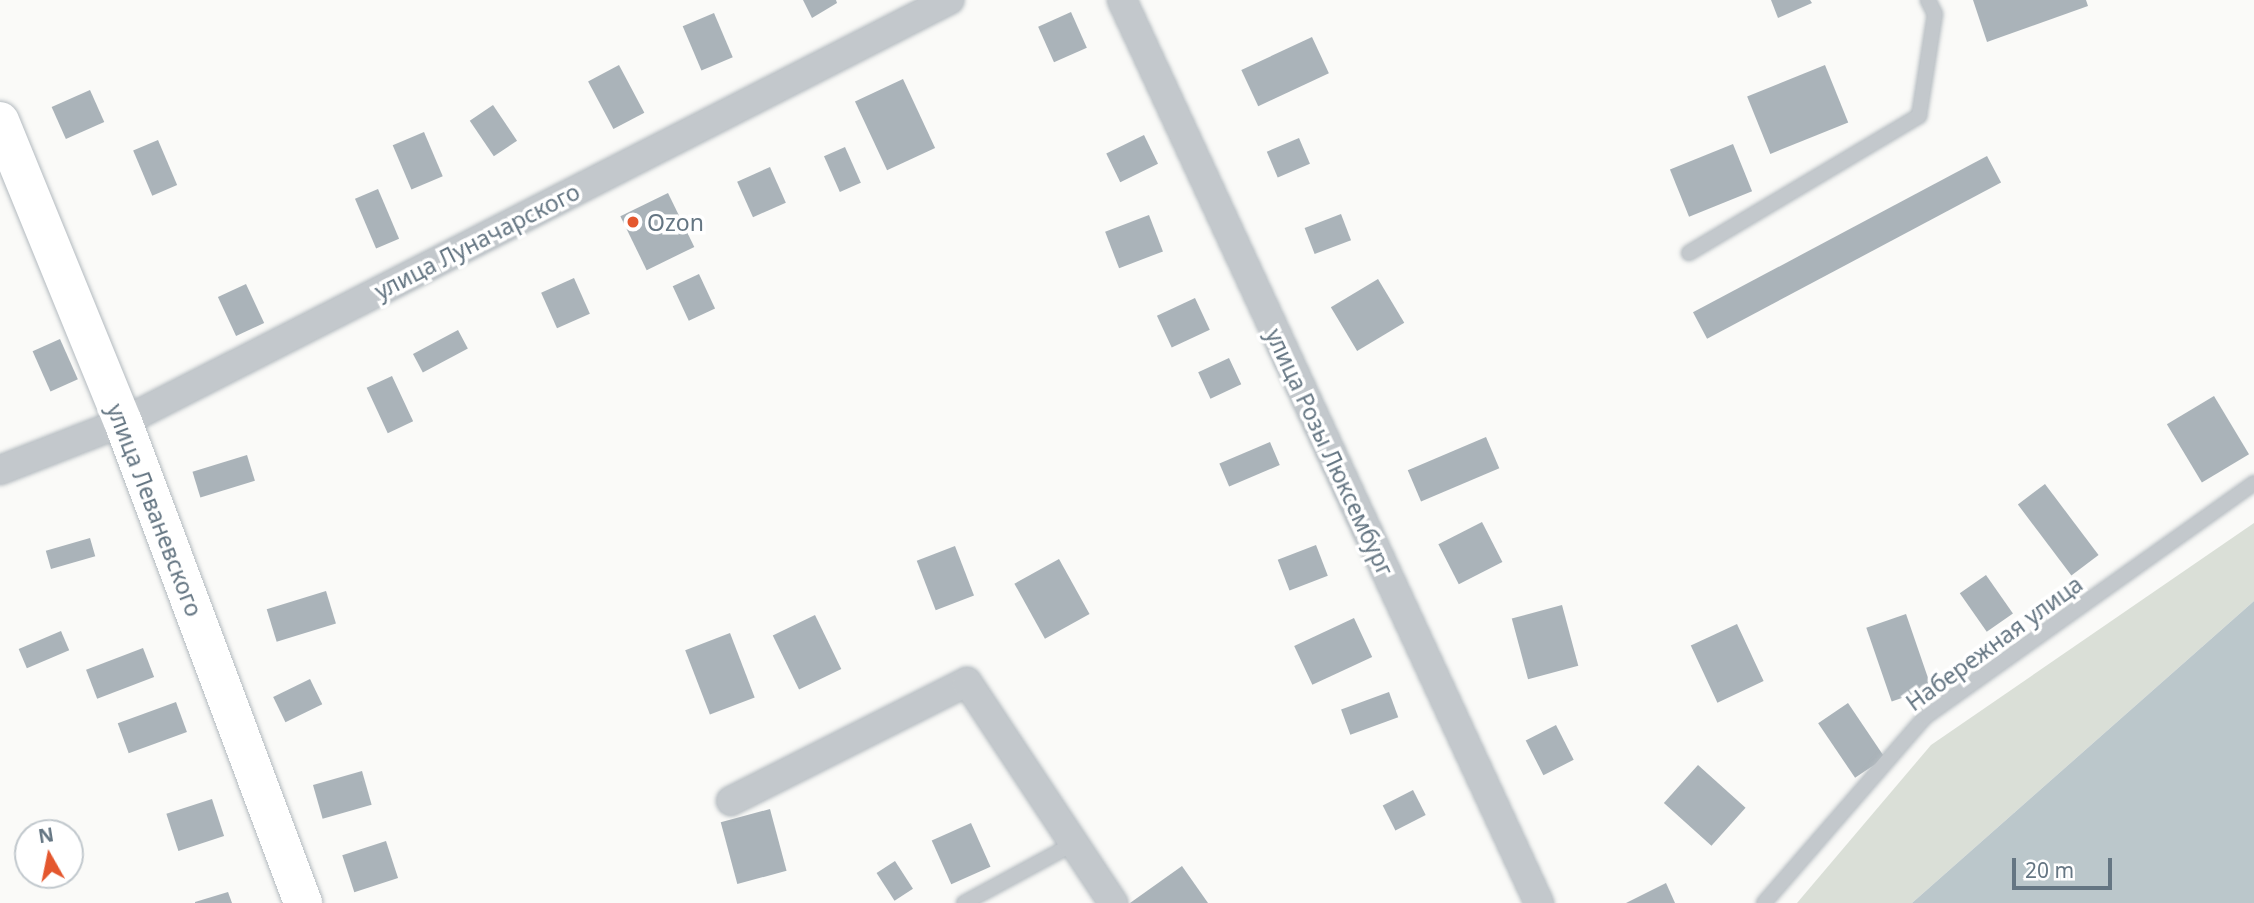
<!DOCTYPE html>
<meta charset="utf-8">
<style>
body{margin:0}
#map{position:relative;width:2254px;height:903px;overflow:hidden;background:#fafaf8;font-family:"Noto Sans",sans-serif}
div>[style]{position:absolute}
.green>*{inset:0;background:#dadfd7}
.water>*{inset:0;background:#bbc7cb}
.building>*{inset:0;background:#aab3b9;transform-origin:0 0}
.roads{filter:drop-shadow(0 0 2px #b3babf) drop-shadow(0 0 2px #b3babf)}
.lane>*{height:14px;margin:-7px;padding:0 7px;transform-origin:7px;border-radius:7px;background:#c3c8cc}
.street>*{height:28px;margin:-14px;padding:0 14px;transform-origin:14px;border-radius:14px;background:#c3c8cc}
.secondary>*{height:38px;margin:-19px;padding:0 19px;transform-origin:19px;border-radius:19px;background:#fff}
.dots>*{width:19px;height:19px;translate:-50% -50%;box-sizing:border-box;border:4px solid #fff;border-radius:50%}
span{translate:-50% -50%;white-space:nowrap;text-align:center;line-height:1.15;-webkit-text-stroke:7px #fff;paint-order:stroke}
.poi-label{font-size:23px;color:#657683}
.left{translate:0 -50%;text-align:left}
.street-label{font-size:23px;color:#657683}
.north{position:absolute;left:14px;top:819px;width:70px;height:70px;box-sizing:border-box;background:#fff;border:2px solid #c1c8cd;border-radius:50%;rotate:351deg;font-size:19px;font-weight:700;line-height:28px;text-align:center;color:#657683}
.north::after{content:'';display:block;margin:auto;width:24px;height:32px;background:#e4572e;clip-path:polygon(50% 0,100% 100%,50% 72%,0 100%)}
.scale{position:absolute;left:2012px;top:858px;width:100px;height:32px;box-sizing:border-box;border:4px solid #657683;border-top:0;padding-left:9px;font-size:21px;line-height:24px;white-space:nowrap;color:#657683;-webkit-text-stroke:5px #fff;paint-order:stroke}
</style>
<div id="map">
<div class="green">
<i style="clip-path:polygon(2254px 523px,2254px 601px,1912px 903px,1797px 903px,1931px 745px)"></i>
</div>
<div class="water">
<i style="clip-path:polygon(2254px 601px,2254px 903px,1912px 903px)"></i>
</div>
<div class="building">
<i style="clip-path:polygon(803px 0,836px 0,837px 3px,812px 18px)"></i>
<i style="clip-path:polygon(1771px 0,1810px 0,1812px 3px,1778px 18px)"></i>
<i style="clip-path:polygon(1973px 0,2086px 0,2088px 6px,1987px 42px)"></i>
<i style="left:1071px;top:12px;width:39px;height:36px;rotate:66deg"></i>
<i style="left:714px;top:13px;width:48px;height:34px;rotate:67deg"></i>
<i style="left:1312px;top:37px;width:40px;height:78px;rotate:65deg"></i>
<i style="left:619px;top:65px;width:54px;height:35px;rotate:62deg"></i>
<i style="left:1825px;top:65px;width:62px;height:84px;rotate:68deg"></i>
<i style="left:903px;top:79px;width:76px;height:53px;rotate:65deg"></i>
<i style="left:90px;top:90px;width:35px;height:42px;rotate:66deg"></i>
<i style="left:493px;top:105px;width:43px;height:28px;rotate:56deg"></i>
<i style="left:424px;top:132px;width:48px;height:34px;rotate:67deg"></i>
<i style="left:1144px;top:135px;width:32px;height:42px;rotate:64deg"></i>
<i style="left:1299px;top:138px;width:28px;height:35px;rotate:67deg"></i>
<i style="left:158px;top:140px;width:49px;height:27px;rotate:67deg"></i>
<i style="left:1733px;top:144px;width:51px;height:68px;rotate:68deg"></i>
<i style="left:845px;top:147px;width:39px;height:23px;rotate:66deg"></i>
<i style="left:1987px;top:156px;width:30px;height:333px;rotate:62deg"></i>
<i style="left:770px;top:167px;width:39px;height:36px;rotate:66deg"></i>
<i style="left:378px;top:189px;width:54px;height:25px;rotate:67deg"></i>
<i style="left:668px;top:193px;width:60px;height:53px;rotate:64deg"></i>
<i style="left:1341px;top:214px;width:28px;height:39px;rotate:69deg"></i>
<i style="left:1149px;top:215px;width:39px;height:47px;rotate:69deg"></i>
<i style="left:699px;top:274px;width:38px;height:29px;rotate:65deg"></i>
<i style="left:574px;top:278px;width:39px;height:36px;rotate:66deg"></i>
<i style="left:1378px;top:279px;width:51px;height:55px;rotate:59deg"></i>
<i style="left:246px;top:284px;width:43px;height:31px;rotate:65deg"></i>
<i style="left:1195px;top:298px;width:35px;height:42px;rotate:65deg"></i>
<i style="left:458px;top:330px;width:21px;height:51px;rotate:62deg"></i>
<i style="left:60px;top:339px;width:44px;height:30px;rotate:66deg"></i>
<i style="left:1229px;top:358px;width:29px;height:34px;rotate:65deg"></i>
<i style="left:392px;top:376px;width:50px;height:28px;rotate:65deg"></i>
<i style="left:2214px;top:396px;width:68px;height:55px;rotate:59deg"></i>
<i style="left:1486px;top:437px;width:34px;height:85px;rotate:67deg"></i>
<i style="left:1270px;top:442px;width:25px;height:55px;rotate:67deg"></i>
<i style="left:247px;top:455px;width:27px;height:57px;rotate:73deg"></i>
<i style="left:2045px;top:484px;width:89px;height:34px;rotate:53deg"></i>
<i style="left:1482px;top:522px;width:45px;height:49px;rotate:63deg"></i>
<i style="left:90px;top:538px;width:19px;height:46px;rotate:74deg"></i>
<i style="left:1316px;top:545px;width:33px;height:41px;rotate:69deg"></i>
<i style="left:955px;top:546px;width:53px;height:41px;rotate:69deg"></i>
<i style="left:1059px;top:559px;width:63px;height:51px;rotate:61deg"></i>
<i style="left:1986px;top:575px;width:47px;height:32px;rotate:55deg"></i>
<i style="left:326px;top:591px;width:34px;height:62px;rotate:73deg"></i>
<i style="left:1562px;top:605px;width:63px;height:52px;rotate:75deg"></i>
<i style="left:1906px;top:614px;width:78px;height:42px;rotate:71deg"></i>
<i style="left:815px;top:615px;width:60px;height:47px;rotate:64deg"></i>
<i style="left:1354px;top:618px;width:43px;height:66px;rotate:65deg"></i>
<i style="left:1737px;top:624px;width:63px;height:51px;rotate:65deg"></i>
<i style="left:61px;top:631px;width:21px;height:46px;rotate:67deg"></i>
<i style="left:730px;top:633px;width:69px;height:48px;rotate:69deg"></i>
<i style="left:143px;top:648px;width:31px;height:61px;rotate:69deg"></i>
<i style="left:310px;top:679px;width:28px;height:41px;rotate:64deg"></i>
<i style="left:1389px;top:692px;width:27px;height:51px;rotate:70deg"></i>
<i style="left:176px;top:702px;width:32px;height:62px;rotate:70deg"></i>
<i style="left:1848px;top:703px;width:66px;height:36px;rotate:56deg"></i>
<i style="left:1556px;top:725px;width:39px;height:34px;rotate:63deg"></i>
<i style="left:1698px;top:765px;width:64px;height:51px;rotate:42deg"></i>
<i style="left:362px;top:771px;width:35px;height:51px;rotate:74deg"></i>
<i style="left:1413px;top:790px;width:28px;height:34px;rotate:63deg"></i>
<i style="left:212px;top:799px;width:39px;height:48px;rotate:72deg"></i>
<i style="left:770px;top:809px;width:64px;height:51px;rotate:75deg"></i>
<i style="left:971px;top:823px;width:48px;height:43px;rotate:66deg"></i>
<i style="left:386px;top:841px;width:39px;height:46px;rotate:72deg"></i>
<i style="left:895px;top:861px;width:33px;height:22px;rotate:57deg"></i>
<i style="clip-path:polygon(1182px 866px,1208px 903px,1130px 903px)"></i>
<i style="clip-path:polygon(1666px 883px,1675px 903px,1626px 903px)"></i>
<i style="clip-path:polygon(228px 892px,232px 903px,195px 903px,195px 902px)"></i>
</div>
<div class="roads">
<div class="lane">
<i style="left:1689px;top:253px;width:268px;rotate:-30.8deg"></i>
<i style="left:1919px;top:116px;width:103px;rotate:-81.1deg"></i>
<i style="left:1935px;top:14px;width:16px;rotate:-117deg"></i>
<i style="left:964px;top:903px;width:124px;rotate:-28.4deg"></i>
<i style="left:1764px;top:903px;width:246px;rotate:-49.1deg"></i>
<i style="left:1925px;top:717px;width:404px;rotate:-35.4deg"></i>
</div>
<div class="street">
<i style="left:1122px;top:0;width:995px;rotate:65.21deg"></i>
<i style="left:0;top:470px;width:132px;rotate:-21.3deg"></i>
<i style="left:123px;top:422px;width:928px;rotate:-27.06deg"></i>
<i style="left:731px;top:801px;width:264px;rotate:-26.8deg"></i>
<i style="left:967px;top:682px;width:265px;rotate:56.5deg"></i>
</div>
<div class="secondary">
<i style="left:0;top:121px;width:325px;rotate:67.8deg"></i>
<i style="left:123px;top:422px;width:514px;rotate:69.48deg"></i>
</div>
</div>
<div class="dots">
<i style="left:633px;top:222px;background:#e4572e"></i>
</div>
<div class="poi-label">
<span class="left" style="left:647px;top:222px">Ozon</span>
</div>
<div class="street-label">
<span style="left:477px;top:241px;rotate:-27deg">улица Луначарского</span>
<span style="left:1330px;top:452px;rotate:65deg">улица Розы Люксембург</span>
<span style="left:155px;top:510px;rotate:69deg">улица Леваневского</span>
<span style="left:1994px;top:643px;rotate:-36deg">Набережная улица</span>
</div>
<div class="north">N</div>
<div class="scale">20 m</div>
</div>
